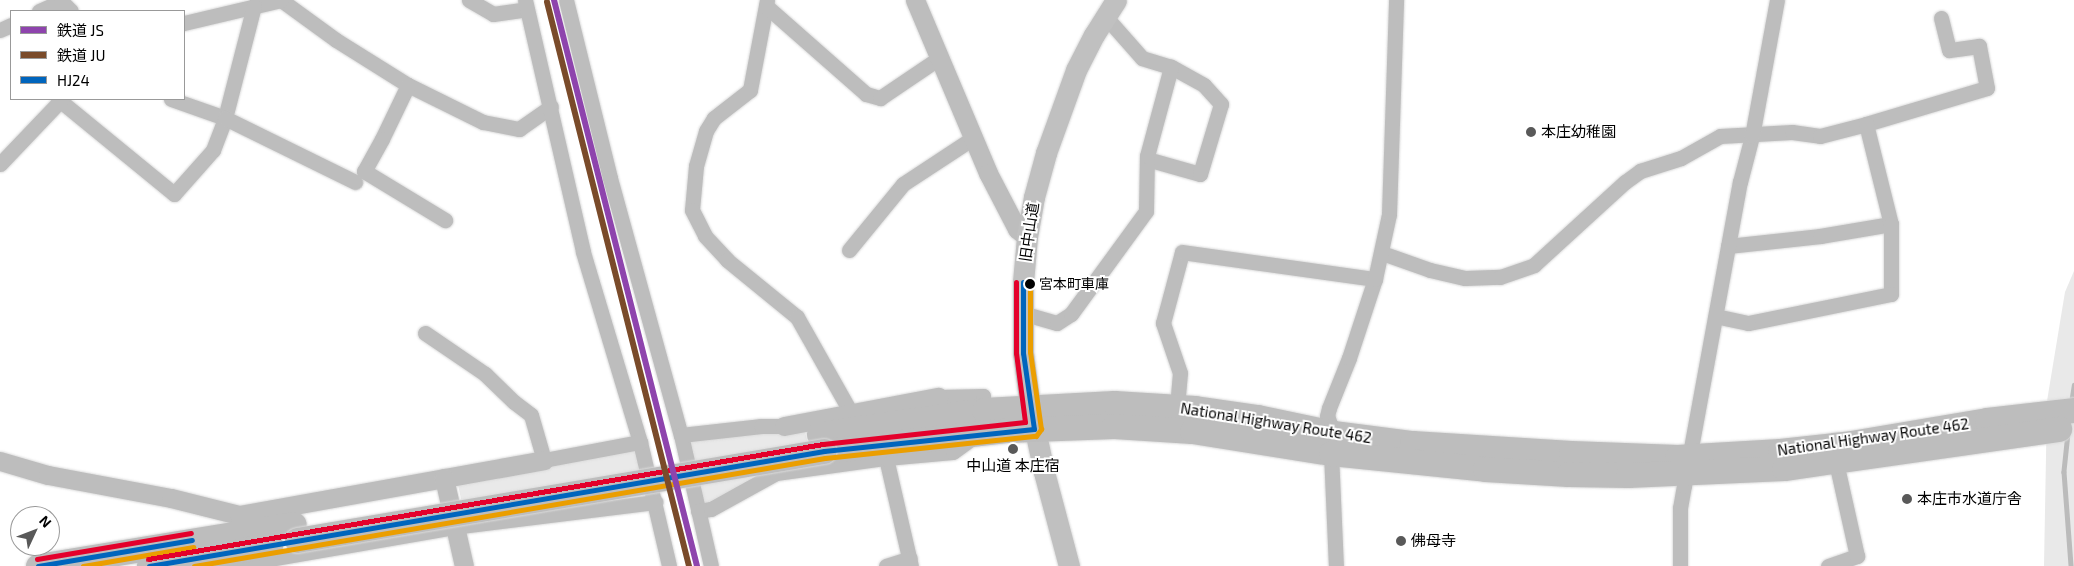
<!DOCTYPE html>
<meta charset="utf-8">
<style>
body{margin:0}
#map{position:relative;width:2074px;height:566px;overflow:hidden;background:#fff;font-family:"Exo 2","Noto Sans JP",sans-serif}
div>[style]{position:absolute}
.green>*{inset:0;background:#e9e9e9}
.stream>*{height:4.5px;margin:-2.25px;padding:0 2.25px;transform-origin:2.25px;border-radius:2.25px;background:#bbb}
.roads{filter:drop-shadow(0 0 1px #dbdbdb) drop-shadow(0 0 1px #dbdbdb)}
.minor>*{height:15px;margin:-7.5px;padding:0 7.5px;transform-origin:7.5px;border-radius:7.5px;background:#bdbdbd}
.tertiary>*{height:19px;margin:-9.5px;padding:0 9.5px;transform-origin:9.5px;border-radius:9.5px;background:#bdbdbd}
.secondary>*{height:21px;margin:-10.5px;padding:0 10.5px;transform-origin:10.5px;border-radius:10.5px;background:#c0c0c0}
.trunk>*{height:25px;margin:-12.5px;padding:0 12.5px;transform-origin:12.5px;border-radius:12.5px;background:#bdbdbd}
.bridges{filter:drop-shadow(0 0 1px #dbdbdb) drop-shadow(0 0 1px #dbdbdb)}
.trunk-bridge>*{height:25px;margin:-12.5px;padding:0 12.5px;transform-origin:12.5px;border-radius:12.5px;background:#bdbdbd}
.bus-1>*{height:5px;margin:-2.5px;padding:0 2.5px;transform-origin:2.5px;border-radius:2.5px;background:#0065bd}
.bus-2>*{height:5px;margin:-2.5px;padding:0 2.5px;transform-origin:2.5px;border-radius:2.5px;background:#eb9e00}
.bus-3>*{height:5px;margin:-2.5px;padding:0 2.5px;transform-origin:2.5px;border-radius:2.5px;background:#e4002b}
.rail-1>*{height:6px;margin:-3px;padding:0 3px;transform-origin:3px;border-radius:3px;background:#8e44ad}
.rail-2>*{height:6px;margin:-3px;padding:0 3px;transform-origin:3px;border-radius:3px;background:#7a4b2a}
.dots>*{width:14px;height:14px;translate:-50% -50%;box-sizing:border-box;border:2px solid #fff;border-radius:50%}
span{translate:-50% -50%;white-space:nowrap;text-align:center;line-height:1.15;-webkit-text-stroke:4px #fff;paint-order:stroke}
.bus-label{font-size:14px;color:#000}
.left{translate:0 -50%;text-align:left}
.poi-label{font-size:15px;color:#000}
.street-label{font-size:15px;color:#000}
.legend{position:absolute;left:10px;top:10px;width:175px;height:90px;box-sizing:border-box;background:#fff;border:1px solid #999;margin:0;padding:6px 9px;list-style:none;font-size:15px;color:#000}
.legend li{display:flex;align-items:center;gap:10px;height:25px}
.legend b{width:25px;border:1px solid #999}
.north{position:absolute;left:10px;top:506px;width:50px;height:50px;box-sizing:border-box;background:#fff;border:1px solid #999;border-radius:50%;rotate:47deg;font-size:14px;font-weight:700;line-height:20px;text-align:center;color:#000}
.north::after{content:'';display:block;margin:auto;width:18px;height:22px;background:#595959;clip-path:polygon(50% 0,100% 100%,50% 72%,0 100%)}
</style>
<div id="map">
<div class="green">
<i style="clip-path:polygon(2074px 271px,2074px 566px,2044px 566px,2047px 401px,2065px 292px)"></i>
<i style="clip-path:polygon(804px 427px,812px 462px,714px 504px,704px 502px,687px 441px)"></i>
<i style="clip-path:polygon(636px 450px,648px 500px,466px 522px,458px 485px,489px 480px,490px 475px)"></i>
</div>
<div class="stream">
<i style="left:2071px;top:403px;width:18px;rotate:-81deg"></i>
<i style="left:2068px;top:433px;width:39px;rotate:96deg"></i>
<i style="left:2064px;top:472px;width:94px;rotate:85.7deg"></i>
</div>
<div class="roads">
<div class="minor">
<i style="left:281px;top:0;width:68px;rotate:36deg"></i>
<i style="left:336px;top:40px;width:85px;rotate:32deg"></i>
<i style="left:408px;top:85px;width:84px;rotate:26.3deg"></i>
<i style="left:483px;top:122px;width:37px;rotate:11deg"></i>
<i style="left:519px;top:129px;width:39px;rotate:-35deg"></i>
<i style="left:469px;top:0;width:28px;rotate:30deg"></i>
<i style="left:493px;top:14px;width:34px;rotate:-8deg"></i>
<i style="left:525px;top:0;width:259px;rotate:77deg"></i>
<i style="left:583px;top:252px;width:198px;rotate:73.3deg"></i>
<i style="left:640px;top:442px;width:127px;rotate:76.8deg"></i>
<i style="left:566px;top:0;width:183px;rotate:76.1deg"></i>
<i style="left:610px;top:178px;width:267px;rotate:74.6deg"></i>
<i style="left:681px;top:435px;width:134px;rotate:77.1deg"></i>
<i style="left:767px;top:0;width:92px;rotate:100.7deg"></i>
<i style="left:750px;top:90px;width:46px;rotate:142.1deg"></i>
<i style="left:714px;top:118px;width:15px;rotate:122deg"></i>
<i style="left:706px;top:131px;width:36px;rotate:106deg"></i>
<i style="left:696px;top:166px;width:44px;rotate:95.2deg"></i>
<i style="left:692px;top:210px;width:29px;rotate:63deg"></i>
<i style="left:705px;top:236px;width:33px;rotate:47deg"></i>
<i style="left:727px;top:260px;width:90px;rotate:39.2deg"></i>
<i style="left:797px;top:317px;width:110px;rotate:60.6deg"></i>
<i style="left:766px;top:6px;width:133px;rotate:41.3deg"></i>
<i style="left:866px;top:94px;width:15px;rotate:16deg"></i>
<i style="left:880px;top:98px;width:71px;rotate:-34.1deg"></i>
<i style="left:39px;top:11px;width:24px;rotate:-24deg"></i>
<i style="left:61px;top:1px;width:14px;rotate:45deg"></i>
<i style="left:184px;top:23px;width:100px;rotate:-13.3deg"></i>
<i style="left:0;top:30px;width:12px;rotate:-24deg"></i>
<i style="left:408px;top:85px;width:60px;rotate:115.7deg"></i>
<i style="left:382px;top:139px;width:37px;rotate:119deg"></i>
<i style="left:364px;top:171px;width:95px;rotate:31.2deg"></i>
<i style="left:58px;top:99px;width:150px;rotate:39.3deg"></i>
<i style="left:174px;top:194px;width:59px;rotate:-48.4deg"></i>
<i style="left:213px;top:150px;width:34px;rotate:-69deg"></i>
<i style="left:225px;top:118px;width:116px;rotate:-75.5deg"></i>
<i style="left:171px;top:99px;width:57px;rotate:19.4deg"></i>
<i style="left:225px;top:118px;width:145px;rotate:26.2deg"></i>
<i style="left:1866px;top:124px;width:126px;rotate:-16.6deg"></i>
<i style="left:1987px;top:88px;width:43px;rotate:-100.8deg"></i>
<i style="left:1979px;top:46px;width:30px;rotate:172deg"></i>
<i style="left:1949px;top:50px;width:33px;rotate:-104deg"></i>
<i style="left:1147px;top:159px;width:55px;rotate:15.8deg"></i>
<i style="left:1200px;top:174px;width:73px;rotate:-73.3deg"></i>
<i style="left:1221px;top:104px;width:25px;rotate:-132deg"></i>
<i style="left:1204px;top:85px;width:38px;rotate:-151deg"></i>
<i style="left:0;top:164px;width:90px;rotate:-46.4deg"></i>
<i style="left:1728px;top:246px;width:93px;rotate:-6.2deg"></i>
<i style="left:1820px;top:236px;width:72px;rotate:-9.6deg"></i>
<i style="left:849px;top:250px;width:85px;rotate:-50.7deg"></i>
<i style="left:903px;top:184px;width:84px;rotate:-33.3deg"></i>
<i style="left:1382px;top:253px;width:51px;rotate:19.5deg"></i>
<i style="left:1430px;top:270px;width:36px;rotate:13deg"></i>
<i style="left:1465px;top:278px;width:35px;rotate:-2deg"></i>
<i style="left:1500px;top:277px;width:36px;rotate:-19deg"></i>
<i style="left:1534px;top:265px;width:123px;rotate:-42.4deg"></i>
<i style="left:1625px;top:182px;width:19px;rotate:-36deg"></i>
<i style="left:1640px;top:171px;width:43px;rotate:-17.6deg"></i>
<i style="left:1681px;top:158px;width:45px;rotate:-29.4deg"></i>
<i style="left:1720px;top:136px;width:72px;rotate:-3.2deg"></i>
<i style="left:1792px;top:132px;width:28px;rotate:8deg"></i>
<i style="left:1820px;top:136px;width:48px;rotate:-14.6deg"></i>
<i style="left:1866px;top:124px;width:103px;rotate:76deg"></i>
<i style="left:1891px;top:224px;width:70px;rotate:90deg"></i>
<i style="left:1891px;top:294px;width:146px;rotate:168.5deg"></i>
<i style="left:1748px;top:323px;width:33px;rotate:-168deg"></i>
<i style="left:1022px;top:313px;width:36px;rotate:16deg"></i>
<i style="left:1057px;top:323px;width:17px;rotate:-33deg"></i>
<i style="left:1071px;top:314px;width:127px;rotate:-53.9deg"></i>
<i style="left:1146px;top:211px;width:55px;rotate:-89deg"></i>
<i style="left:1147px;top:156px;width:92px;rotate:-74.9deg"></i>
<i style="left:1171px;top:67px;width:30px;rotate:-163deg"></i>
<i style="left:1142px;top:58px;width:56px;rotate:-131.4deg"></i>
<i style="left:425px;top:333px;width:73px;rotate:34.3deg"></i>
<i style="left:485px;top:374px;width:40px;rotate:44deg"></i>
<i style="left:514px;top:402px;width:21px;rotate:37deg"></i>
<i style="left:531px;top:415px;width:47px;rotate:73.9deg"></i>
<i style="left:544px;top:460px;width:98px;rotate:-10.6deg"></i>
<i style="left:938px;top:397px;width:45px;rotate:-1.3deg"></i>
<i style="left:983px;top:396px;width:14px;rotate:86deg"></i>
<i style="left:1177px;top:407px;width:34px;rotate:-85deg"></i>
<i style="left:1180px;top:373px;width:53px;rotate:-108.8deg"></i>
<i style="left:1163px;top:323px;width:73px;rotate:-75deg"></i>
<i style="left:1182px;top:252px;width:195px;rotate:8deg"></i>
<i style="left:1333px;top:433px;width:18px;rotate:-109deg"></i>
<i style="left:1327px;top:416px;width:8px;rotate:-76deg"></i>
<i style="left:1329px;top:408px;width:54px;rotate:-68.2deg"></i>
<i style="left:1349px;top:358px;width:83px;rotate:-71.8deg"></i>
<i style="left:1375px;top:279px;width:66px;rotate:-77.8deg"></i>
<i style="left:1389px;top:214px;width:214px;rotate:-88.1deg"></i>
<i style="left:681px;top:435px;width:81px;rotate:-6.4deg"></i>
<i style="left:761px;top:426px;width:23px"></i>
<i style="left:1331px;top:453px;width:113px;rotate:87.5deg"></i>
<i style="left:886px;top:458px;width:111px;rotate:77deg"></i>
<i style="left:698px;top:511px;width:13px;rotate:-9deg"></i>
<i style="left:711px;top:509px;width:74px;rotate:-29deg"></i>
<i style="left:776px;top:473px;width:111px;rotate:-7.8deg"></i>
<i style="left:886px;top:458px;width:67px;rotate:-5.1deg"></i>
<i style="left:953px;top:452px;width:26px;rotate:-36deg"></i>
<i style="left:229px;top:566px;width:228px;rotate:-9.8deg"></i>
<i style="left:454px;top:527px;width:203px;rotate:-7.1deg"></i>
<i style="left:886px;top:566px;width:25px;rotate:-18deg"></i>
<i style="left:1680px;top:566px;width:58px;rotate:-90deg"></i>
<i style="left:1680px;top:508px;width:22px;rotate:-80deg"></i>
<i style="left:1684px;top:486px;width:309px;rotate:-79.6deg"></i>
<i style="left:1740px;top:182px;width:48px;rotate:-75.4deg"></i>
<i style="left:1752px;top:136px;width:138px;rotate:-79.6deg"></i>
<i style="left:1828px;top:566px;width:31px;rotate:-19deg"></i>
<i style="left:1857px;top:556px;width:96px;rotate:-102.6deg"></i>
</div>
<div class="tertiary">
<i style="left:915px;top:0;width:188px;rotate:67.1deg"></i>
<i style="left:988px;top:173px;width:63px;rotate:62.6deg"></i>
<i style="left:1017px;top:229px;width:13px;rotate:39deg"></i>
<i style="left:784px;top:426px;width:157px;rotate:-10.7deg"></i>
<i style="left:0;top:461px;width:50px;rotate:16.3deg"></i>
<i style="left:48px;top:475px;width:125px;rotate:10.6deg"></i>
<i style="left:171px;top:498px;width:70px;rotate:14deg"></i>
<i style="left:239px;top:515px;width:310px;rotate:-10.2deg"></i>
<i style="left:444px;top:478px;width:90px;rotate:77.2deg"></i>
</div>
<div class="secondary">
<i style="left:1069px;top:566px;width:97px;rotate:-104.9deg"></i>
<i style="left:1044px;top:472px;width:67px;rotate:-102deg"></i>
<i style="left:1030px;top:406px;width:53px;rotate:-97.5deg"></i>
<i style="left:1023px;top:353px;width:71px;rotate:-90deg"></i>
<i style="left:1023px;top:282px;width:45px;rotate:-84.9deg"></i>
<i style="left:1027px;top:237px;width:41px;rotate:-80.1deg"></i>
<i style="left:1034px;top:197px;width:46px;rotate:-74.7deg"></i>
<i style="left:1046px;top:153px;width:88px;rotate:-70.1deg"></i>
<i style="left:1076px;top:70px;width:39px;rotate:-63deg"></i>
<i style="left:1094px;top:35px;width:41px;rotate:-57.8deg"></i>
</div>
<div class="trunk">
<i style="left:819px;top:434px;width:167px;rotate:-8.3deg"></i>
<i style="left:984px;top:410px;width:130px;rotate:-3.1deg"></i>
<i style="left:1114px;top:403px;width:81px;rotate:3.5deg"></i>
<i style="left:1195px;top:408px;width:63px;rotate:8.3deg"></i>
<i style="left:1257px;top:417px;width:78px;rotate:11.9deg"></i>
<i style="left:1333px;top:433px;width:80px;rotate:7.2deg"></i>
<i style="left:1412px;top:443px;width:159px;rotate:3.6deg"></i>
<i style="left:1571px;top:453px;width:106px;rotate:2.2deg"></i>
<i style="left:1677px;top:457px;width:103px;rotate:-3.3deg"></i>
<i style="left:1780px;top:451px;width:71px;rotate:-6.4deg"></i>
<i style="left:1851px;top:443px;width:138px;rotate:-9.6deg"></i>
<i style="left:1987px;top:420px;width:88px;rotate:-6.6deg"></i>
<i style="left:824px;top:451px;width:183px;rotate:-6.6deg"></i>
<i style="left:1006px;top:430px;width:108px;rotate:-2.1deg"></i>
<i style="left:1114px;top:426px;width:78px;rotate:3.7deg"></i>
<i style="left:1192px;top:431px;width:141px;rotate:9deg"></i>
<i style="left:1331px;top:453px;width:155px;rotate:5.9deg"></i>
<i style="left:1485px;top:469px;width:83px;rotate:3.4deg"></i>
<i style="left:1568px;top:474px;width:60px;rotate:1deg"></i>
<i style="left:1628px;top:475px;width:156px;rotate:-2.6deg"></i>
<i style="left:1784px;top:468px;width:278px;rotate:-8.1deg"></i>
<i style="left:38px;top:566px;width:259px;rotate:-9.3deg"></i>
<i style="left:149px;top:566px;width:123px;rotate:-9.8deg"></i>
</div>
</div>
<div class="bridges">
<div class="trunk-bridge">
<i style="left:297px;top:540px;width:534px;rotate:-9.59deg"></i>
</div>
</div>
<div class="bus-1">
<i style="left:38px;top:566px;width:156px;rotate:-9.6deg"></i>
<i style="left:149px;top:566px;width:685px;rotate:-9.67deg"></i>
<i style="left:824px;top:451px;width:211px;rotate:-6deg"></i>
<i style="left:1034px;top:429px;width:77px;rotate:-98.2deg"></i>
<i style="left:1023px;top:353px;width:71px;rotate:-90deg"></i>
</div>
<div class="bus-2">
<i style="left:83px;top:566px;width:112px;rotate:-9.8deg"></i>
<i style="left:194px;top:566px;width:640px;rotate:-9.71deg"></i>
<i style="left:825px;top:458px;width:212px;rotate:-6deg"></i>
<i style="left:1036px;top:436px;width:9px;rotate:-54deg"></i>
<i style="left:1041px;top:429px;width:78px;rotate:-98.1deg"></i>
<i style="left:1030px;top:352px;width:70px;rotate:-90deg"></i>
</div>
<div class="bus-3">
<i style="left:37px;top:559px;width:156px;rotate:-9.6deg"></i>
<i style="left:148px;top:559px;width:685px;rotate:-9.67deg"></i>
<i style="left:823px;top:444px;width:203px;rotate:-6.2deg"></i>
<i style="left:1025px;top:422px;width:70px;rotate:-97.4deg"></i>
<i style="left:1016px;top:353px;width:71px;rotate:-90deg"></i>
</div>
<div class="rail-1">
<i style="left:554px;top:0;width:584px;rotate:75.82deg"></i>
</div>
<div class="rail-2">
<i style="left:547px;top:2px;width:582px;rotate:75.87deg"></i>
</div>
<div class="dots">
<i style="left:1531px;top:132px;background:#595959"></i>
<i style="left:1030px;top:284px;background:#000"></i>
<i style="left:1013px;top:449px;background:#595959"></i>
<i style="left:1907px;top:499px;background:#595959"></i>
<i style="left:1401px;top:541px;background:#595959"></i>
</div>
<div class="bus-label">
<span class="left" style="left:1039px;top:284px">宮本町車庫</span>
</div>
<div class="poi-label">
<span class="left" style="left:1541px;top:132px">本庄幼稚園</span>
<span style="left:1013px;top:466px">中山道 本庄宿</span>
<span class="left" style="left:1917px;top:499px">本庄市水道庁舎</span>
<span class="left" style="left:1411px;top:541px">佛母寺</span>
</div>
<div class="street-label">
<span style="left:1029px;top:232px;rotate:-82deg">旧中山道</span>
<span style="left:1276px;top:423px;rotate:9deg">National Highway Route 462</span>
<span style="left:1873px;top:437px;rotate:-8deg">National Highway Route 462</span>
</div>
<ul class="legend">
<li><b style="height:6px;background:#8e44ad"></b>鉄道 JS</li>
<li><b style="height:6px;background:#7a4b2a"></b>鉄道 JU</li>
<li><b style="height:6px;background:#0065bd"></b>HJ24</li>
</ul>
<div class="north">N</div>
</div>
